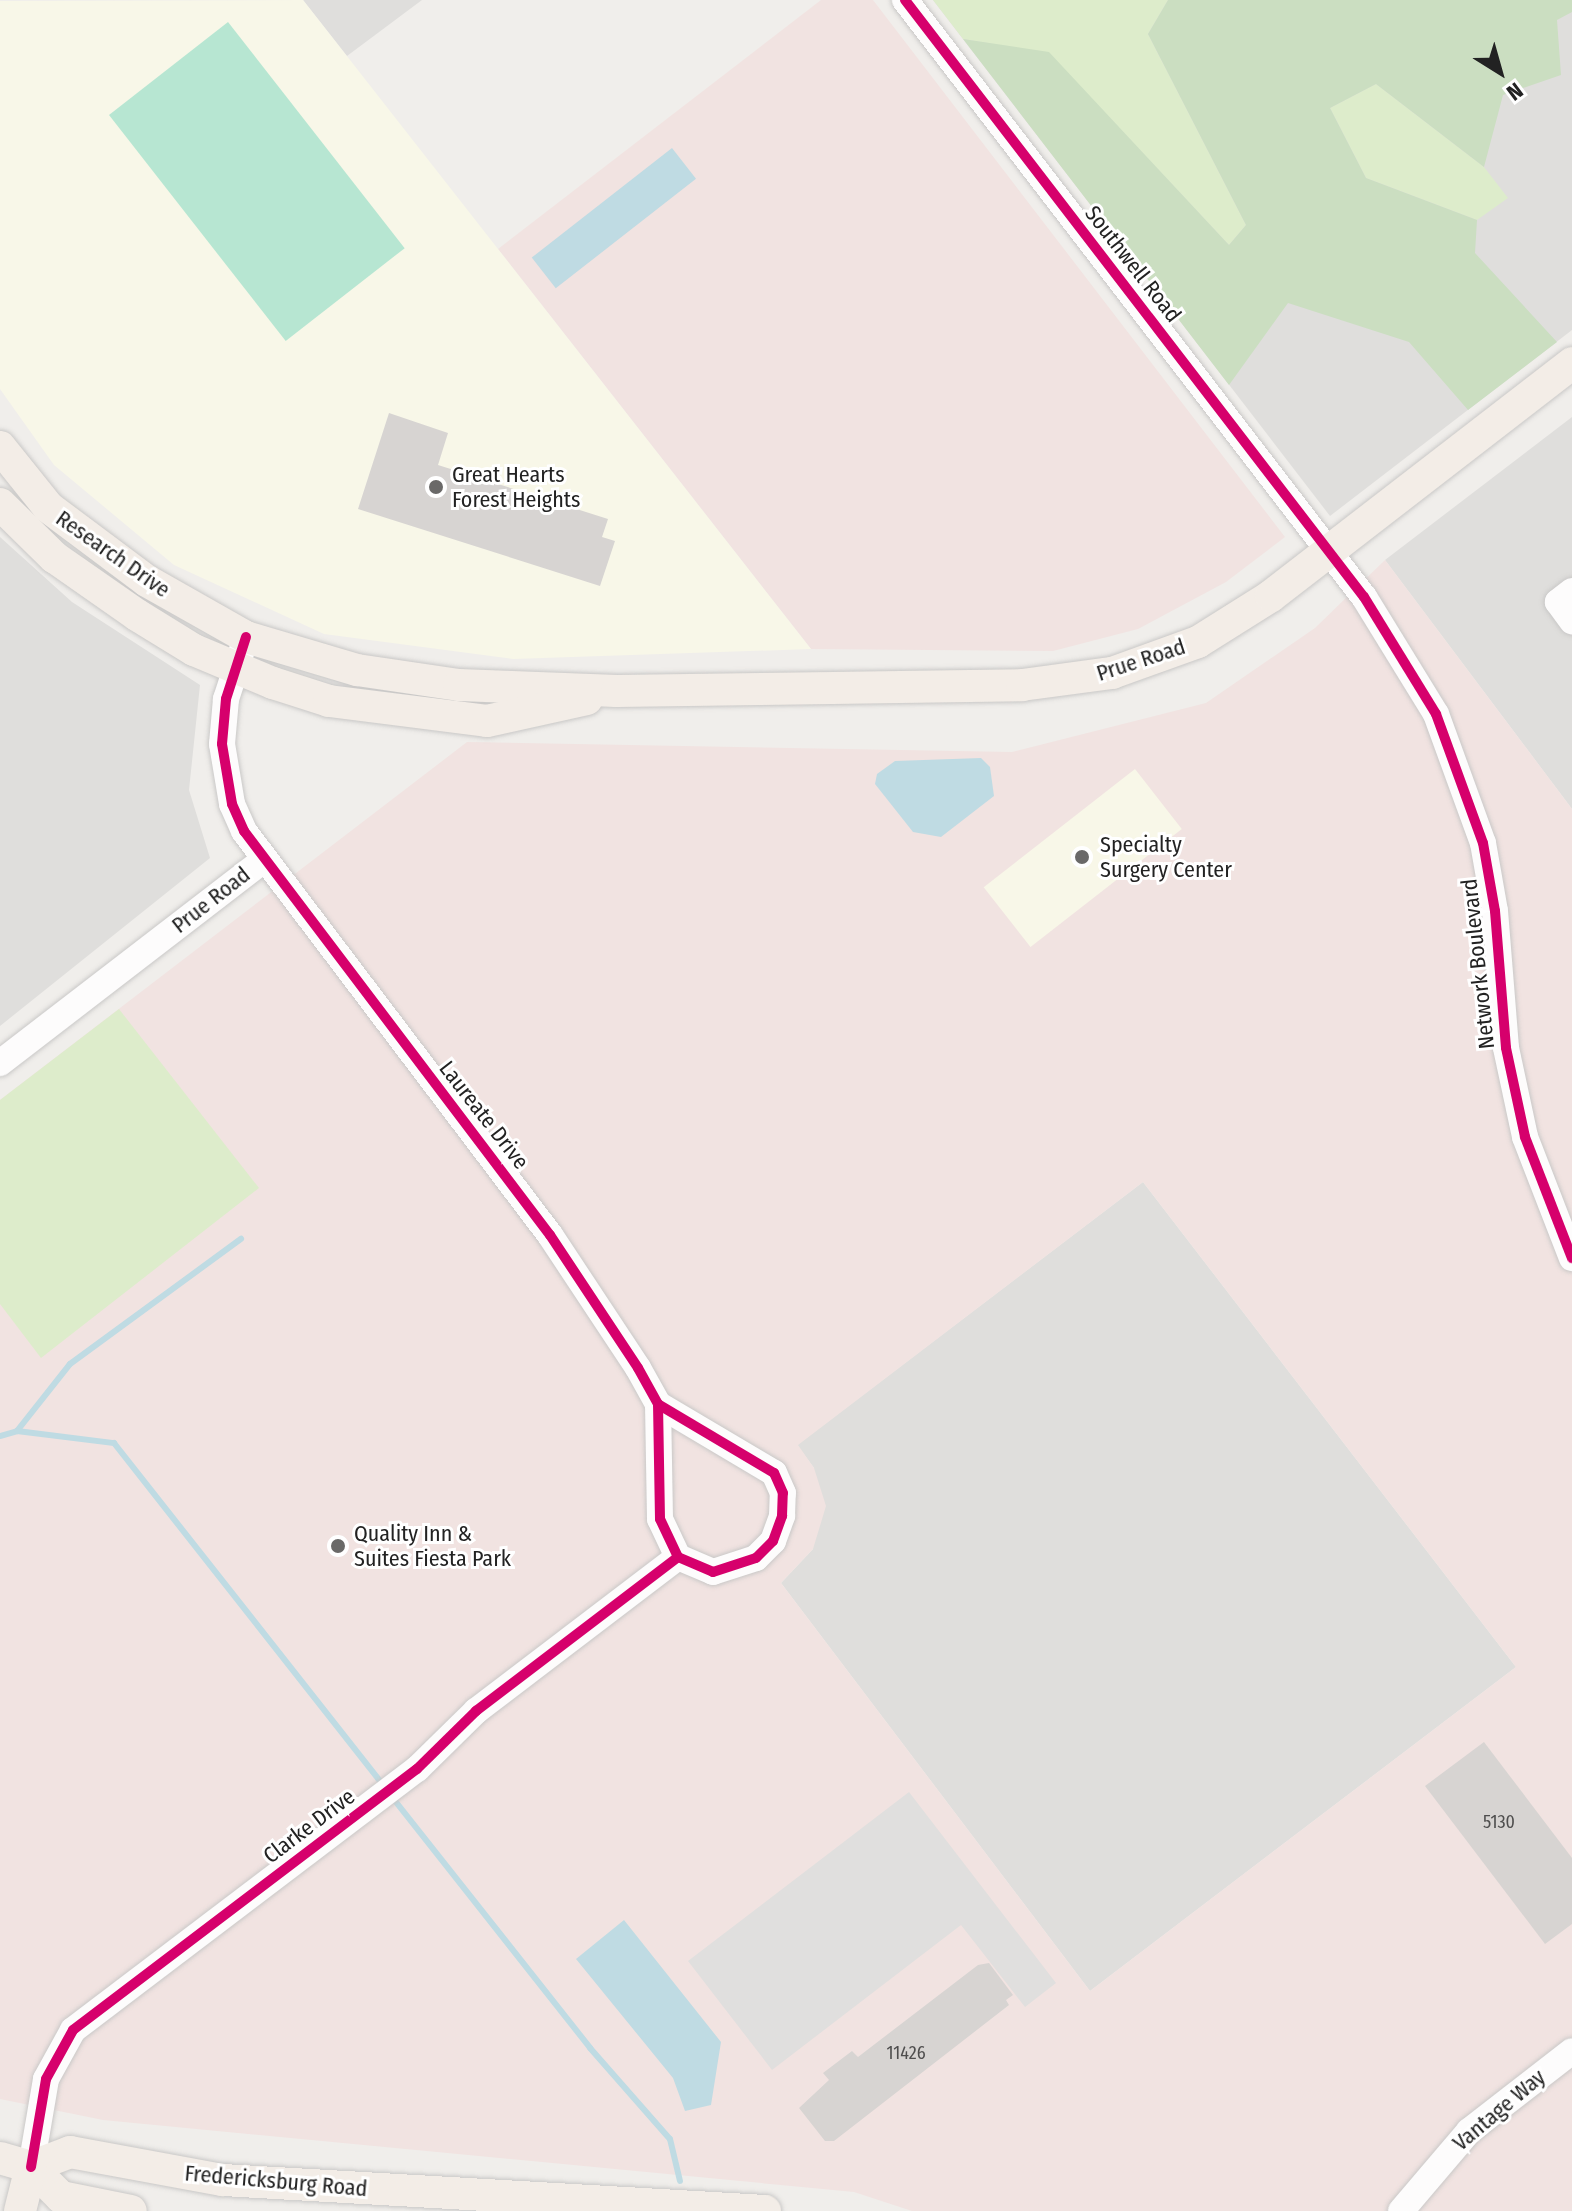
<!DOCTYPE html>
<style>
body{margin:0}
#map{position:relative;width:1572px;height:2211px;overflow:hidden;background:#f0eeeb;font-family:"Fira Sans Condensed",sans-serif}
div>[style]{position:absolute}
.residential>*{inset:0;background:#dfdedc}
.commercial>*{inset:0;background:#f1e3e1}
.education>*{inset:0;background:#f8f7e8;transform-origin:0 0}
.grass>*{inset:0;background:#ddeccb}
.forest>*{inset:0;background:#cbdec1}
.pitch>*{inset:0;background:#b7e6d2;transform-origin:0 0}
.parking>*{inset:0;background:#e0dfde}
.water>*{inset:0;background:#bfdbe3;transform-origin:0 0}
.stream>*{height:6px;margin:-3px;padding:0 3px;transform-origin:3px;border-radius:3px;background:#bfdbe3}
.building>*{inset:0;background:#d7d4d2}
.roads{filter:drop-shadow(0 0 2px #c9c8c7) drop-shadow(0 0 2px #c9c8c7)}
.minor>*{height:26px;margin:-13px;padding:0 13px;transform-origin:13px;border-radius:13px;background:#fdfcfc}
.major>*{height:32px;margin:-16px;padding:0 16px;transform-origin:16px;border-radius:16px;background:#f3ede7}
.cycleway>*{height:10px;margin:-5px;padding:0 5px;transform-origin:5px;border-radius:5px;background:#d6006c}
.dots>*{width:22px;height:22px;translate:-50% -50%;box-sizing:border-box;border:4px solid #fff;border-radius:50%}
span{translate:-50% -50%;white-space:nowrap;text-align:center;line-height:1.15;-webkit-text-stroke:6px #fff;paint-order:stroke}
.number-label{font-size:18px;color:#4f4e4e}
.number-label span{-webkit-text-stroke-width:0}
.street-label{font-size:22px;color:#222}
.poi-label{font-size:22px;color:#222}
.left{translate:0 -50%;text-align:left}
.north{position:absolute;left:1460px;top:32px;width:80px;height:80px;-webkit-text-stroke:6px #fff;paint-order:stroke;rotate:143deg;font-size:22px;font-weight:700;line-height:32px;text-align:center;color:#222}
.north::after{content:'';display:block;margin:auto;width:28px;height:36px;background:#222;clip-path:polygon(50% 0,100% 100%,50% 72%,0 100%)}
</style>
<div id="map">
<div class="residential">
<i style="clip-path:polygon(303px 0,422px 0,347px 56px)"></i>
<i style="clip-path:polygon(933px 0,1572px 0,1572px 330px,1330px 516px)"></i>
<i style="clip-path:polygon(1572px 417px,1572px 809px,1385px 560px)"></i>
<i style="clip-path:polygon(0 537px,72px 602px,200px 685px,189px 790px,210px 858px,0 1026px)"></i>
<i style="clip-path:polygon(1143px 1182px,1516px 1667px,1090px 1991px,781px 1583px,813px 1549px,814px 1468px,797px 1445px)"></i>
</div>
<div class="commercial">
<i style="clip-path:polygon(821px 0,873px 0,1285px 537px,1226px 582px,1138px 629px,1053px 651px,811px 649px,498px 249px)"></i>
<i style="clip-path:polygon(evenodd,1385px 560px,1572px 809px,1572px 2211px,912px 2211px,854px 2192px,103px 2120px,0 2099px,0 1100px,467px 742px,1012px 752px,1206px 703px,1315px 628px,1385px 560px,1143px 1182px,1516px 1667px,1090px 1991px,781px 1583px,813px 1549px,826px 1506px,814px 1468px,798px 1445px,1143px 1182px)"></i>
</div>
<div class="education">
<i style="clip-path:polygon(303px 0,498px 249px,811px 649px,513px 659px,324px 634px,174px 565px,54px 465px,0 389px,0 1px)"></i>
<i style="left:1135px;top:769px;width:76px;height:192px;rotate:52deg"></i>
</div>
<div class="grass">
<i style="clip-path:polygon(933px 0,1168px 0,1148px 34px,1246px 225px,1229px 245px,1049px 53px,963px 39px)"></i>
<i style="clip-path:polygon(1376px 84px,1484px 167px,1508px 198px,1477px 220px,1366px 178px,1330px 108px)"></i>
<i style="clip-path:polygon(119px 1009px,259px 1188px,41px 1358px,0 1304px,0 1100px)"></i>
</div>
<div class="forest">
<i style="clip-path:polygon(1168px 0,1572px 0,1572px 12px,1557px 20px,1561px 75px,1503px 95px,1484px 167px,1376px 84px,1330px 108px,1366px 178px,1477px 220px,1475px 253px,1557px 342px,1468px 410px,1409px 342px,1288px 303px,1229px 385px,963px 39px,1049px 52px,1229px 245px,1246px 225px,1148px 34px)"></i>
</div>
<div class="pitch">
<i style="left:228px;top:22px;width:287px;height:151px;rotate:52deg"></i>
</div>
<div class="parking">
<i style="clip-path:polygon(909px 1792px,1056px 1983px,1025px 2007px,961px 1925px,772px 2070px,688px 1961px)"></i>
</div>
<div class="water">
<i style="left:672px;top:148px;width:39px;height:178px;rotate:52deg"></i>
<i style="clip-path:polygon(981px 758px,990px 767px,994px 796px,941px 837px,913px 832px,875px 784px,877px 774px,895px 761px)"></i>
<i style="clip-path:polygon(624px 1920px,721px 2042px,711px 2105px,685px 2111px,673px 2078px,576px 1959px)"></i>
</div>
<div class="stream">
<i style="left:17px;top:1431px;width:85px;rotate:-51.7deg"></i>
<i style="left:70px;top:1364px;width:212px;rotate:-36.2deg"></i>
<i style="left:0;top:1436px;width:18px;rotate:-16deg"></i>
<i style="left:17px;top:1431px;width:98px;rotate:7.1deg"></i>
<i style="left:114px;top:1443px;width:435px;rotate:51.8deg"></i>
<i style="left:392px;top:1797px;width:320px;rotate:51.7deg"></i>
<i style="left:590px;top:2048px;width:121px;rotate:48.7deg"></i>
<i style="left:670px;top:2139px;width:43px;rotate:76.6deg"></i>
</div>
<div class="building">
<i style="clip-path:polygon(389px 413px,448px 433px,438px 465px,608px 519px,602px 537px,615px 541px,600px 586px,358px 509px)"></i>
<i style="clip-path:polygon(1484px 1742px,1572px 1858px,1572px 1924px,1545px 1944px,1425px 1786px)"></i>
<i style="clip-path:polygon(989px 1963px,1013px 1995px,1006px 2000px,1009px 2005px,834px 2141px,825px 2141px,799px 2108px,829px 2080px,823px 2073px,852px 2051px,858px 2057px,978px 1965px)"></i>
</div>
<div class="roads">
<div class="minor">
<i style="left:905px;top:0;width:753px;rotate:52.45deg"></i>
<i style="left:1364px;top:597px;width:137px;rotate:58.4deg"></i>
<i style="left:1436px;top:714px;width:137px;rotate:70deg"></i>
<i style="left:1483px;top:843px;width:69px;rotate:80deg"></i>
<i style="left:1495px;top:911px;width:137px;rotate:85.4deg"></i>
<i style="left:1506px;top:1048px;width:91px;rotate:77.9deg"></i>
<i style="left:1525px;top:1137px;width:130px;rotate:68.8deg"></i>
<i style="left:1572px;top:591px;width:18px;rotate:142deg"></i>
<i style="left:1558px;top:602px;width:24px;rotate:54deg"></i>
<i style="left:242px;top:650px;width:52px;rotate:108.1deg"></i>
<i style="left:226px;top:699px;width:45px;rotate:95.1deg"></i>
<i style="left:222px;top:744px;width:61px;rotate:80.5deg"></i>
<i style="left:232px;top:804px;width:30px;rotate:66deg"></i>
<i style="left:244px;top:831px;width:507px;rotate:52.86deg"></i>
<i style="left:550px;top:1235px;width:159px;rotate:56.5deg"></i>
<i style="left:638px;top:1368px;width:41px;rotate:60.9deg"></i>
<i style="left:658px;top:1404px;width:115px;rotate:89deg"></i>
<i style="left:660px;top:1519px;width:42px;rotate:64.7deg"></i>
<i style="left:678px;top:1557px;width:38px;rotate:23deg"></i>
<i style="left:713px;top:1572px;width:45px;rotate:-18deg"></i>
<i style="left:756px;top:1558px;width:24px;rotate:-45deg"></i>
<i style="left:773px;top:1541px;width:27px;rotate:-70deg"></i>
<i style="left:782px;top:1516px;width:23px;rotate:-88deg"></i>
<i style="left:783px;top:1493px;width:22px;rotate:-114deg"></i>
<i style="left:774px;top:1473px;width:135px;rotate:-149.3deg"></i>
<i style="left:0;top:1063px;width:331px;rotate:-37.6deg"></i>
<i style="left:31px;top:2167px;width:89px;rotate:-80.3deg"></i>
<i style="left:46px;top:2079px;width:56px;rotate:-61.1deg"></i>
<i style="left:73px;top:2030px;width:432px;rotate:-37.2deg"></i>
<i style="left:417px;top:1769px;width:83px;rotate:-44.5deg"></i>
<i style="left:476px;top:1711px;width:254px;rotate:-37.3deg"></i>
<i style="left:1401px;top:2211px;width:105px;rotate:-49.6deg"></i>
<i style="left:1469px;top:2131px;width:130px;rotate:-37.8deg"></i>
</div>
<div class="major">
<i style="left:0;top:447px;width:77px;rotate:51.3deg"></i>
<i style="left:48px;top:507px;width:124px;rotate:36.8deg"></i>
<i style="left:147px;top:581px;width:114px;rotate:29.5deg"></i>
<i style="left:246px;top:637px;width:116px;rotate:16.6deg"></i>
<i style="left:357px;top:670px;width:103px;rotate:8.4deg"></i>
<i style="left:459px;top:685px;width:158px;rotate:2.2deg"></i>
<i style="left:617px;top:691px;width:405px;rotate:-0.8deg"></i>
<i style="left:1022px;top:685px;width:91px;rotate:-7.6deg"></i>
<i style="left:1112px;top:673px;width:91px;rotate:-19.8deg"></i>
<i style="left:1198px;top:642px;width:86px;rotate:-32.2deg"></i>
<i style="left:1271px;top:596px;width:381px;rotate:-37.7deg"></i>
<i style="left:0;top:504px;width:76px;rotate:44.5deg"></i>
<i style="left:54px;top:557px;width:101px;rotate:34.9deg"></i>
<i style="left:137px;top:615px;width:67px;rotate:31.6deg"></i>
<i style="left:194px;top:650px;width:86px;rotate:22.7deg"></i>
<i style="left:273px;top:683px;width:59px;rotate:17.8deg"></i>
<i style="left:329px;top:701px;width:159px;rotate:7.2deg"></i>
<i style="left:487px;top:721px;width:102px;rotate:-12.4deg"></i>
<i style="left:0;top:2158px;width:32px;rotate:16deg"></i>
<i style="left:31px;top:2167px;width:42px;rotate:45deg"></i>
<i style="left:61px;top:2197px;width:71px;rotate:11.3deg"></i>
<i style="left:31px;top:2167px;width:42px;rotate:-21deg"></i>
<i style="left:70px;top:2152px;width:156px;rotate:10.4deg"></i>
<i style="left:223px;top:2180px;width:543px;rotate:3.27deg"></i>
<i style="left:20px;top:2211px;width:45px;rotate:-76deg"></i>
</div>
</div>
<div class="cycleway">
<i style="left:905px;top:0;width:753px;rotate:52.45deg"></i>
<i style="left:1364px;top:597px;width:137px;rotate:58.4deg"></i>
<i style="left:1436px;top:714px;width:137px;rotate:70deg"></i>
<i style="left:1483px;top:843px;width:69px;rotate:80deg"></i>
<i style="left:1495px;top:911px;width:137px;rotate:85.4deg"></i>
<i style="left:1506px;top:1048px;width:91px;rotate:77.9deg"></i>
<i style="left:1525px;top:1137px;width:130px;rotate:68.8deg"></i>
<i style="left:246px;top:637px;width:65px;rotate:107.9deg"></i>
<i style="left:226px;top:699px;width:45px;rotate:95.1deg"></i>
<i style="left:222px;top:744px;width:61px;rotate:80.5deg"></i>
<i style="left:232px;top:804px;width:30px;rotate:66deg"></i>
<i style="left:244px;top:831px;width:507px;rotate:52.86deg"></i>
<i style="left:550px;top:1235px;width:159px;rotate:56.5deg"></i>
<i style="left:638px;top:1368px;width:41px;rotate:60.9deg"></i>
<i style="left:658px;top:1404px;width:115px;rotate:89deg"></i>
<i style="left:660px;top:1519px;width:42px;rotate:64.7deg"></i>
<i style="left:678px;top:1557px;width:38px;rotate:23deg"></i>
<i style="left:713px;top:1572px;width:45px;rotate:-18deg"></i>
<i style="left:756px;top:1558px;width:24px;rotate:-45deg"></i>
<i style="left:773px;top:1541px;width:27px;rotate:-70deg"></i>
<i style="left:782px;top:1516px;width:23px;rotate:-88deg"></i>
<i style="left:783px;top:1493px;width:22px;rotate:-114deg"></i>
<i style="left:774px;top:1473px;width:135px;rotate:-149.3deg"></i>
<i style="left:31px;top:2167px;width:89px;rotate:-80.3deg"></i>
<i style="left:46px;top:2079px;width:56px;rotate:-61.1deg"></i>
<i style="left:73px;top:2030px;width:432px;rotate:-37.2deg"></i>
<i style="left:417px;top:1769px;width:83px;rotate:-44.5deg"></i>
<i style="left:476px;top:1711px;width:254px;rotate:-37.3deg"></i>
</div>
<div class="dots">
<i style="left:436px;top:487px;background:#6a6968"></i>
<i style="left:1082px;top:857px;background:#6a6968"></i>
<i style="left:338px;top:1546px;background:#6a6968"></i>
</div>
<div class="number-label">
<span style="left:1499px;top:1822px">5130</span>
<span style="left:906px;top:2053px">11426</span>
</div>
<div class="street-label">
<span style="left:1133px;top:264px;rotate:52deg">Southwell Road</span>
<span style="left:113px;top:554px;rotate:35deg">Research Drive</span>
<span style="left:1141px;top:660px;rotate:-18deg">Prue Road</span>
<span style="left:211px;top:900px;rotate:-38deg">Prue Road</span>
<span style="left:1478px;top:964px;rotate:-96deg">Network Boulevard</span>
<span style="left:484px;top:1115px;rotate:52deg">Laureate Drive</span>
<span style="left:309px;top:1826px;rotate:-37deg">Clarke Drive</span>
<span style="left:1499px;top:2110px;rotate:-40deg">Vantage Way</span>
<span style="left:276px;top:2181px;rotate:5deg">Fredericksburg Road</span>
</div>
<div class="poi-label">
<span class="left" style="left:452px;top:487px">Great Hearts<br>Forest Heights</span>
<span class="left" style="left:1100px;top:857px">Specialty<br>Surgery Center</span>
<span class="left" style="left:354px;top:1546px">Quality Inn &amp;<br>Suites Fiesta Park</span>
</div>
<div class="north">N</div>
</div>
